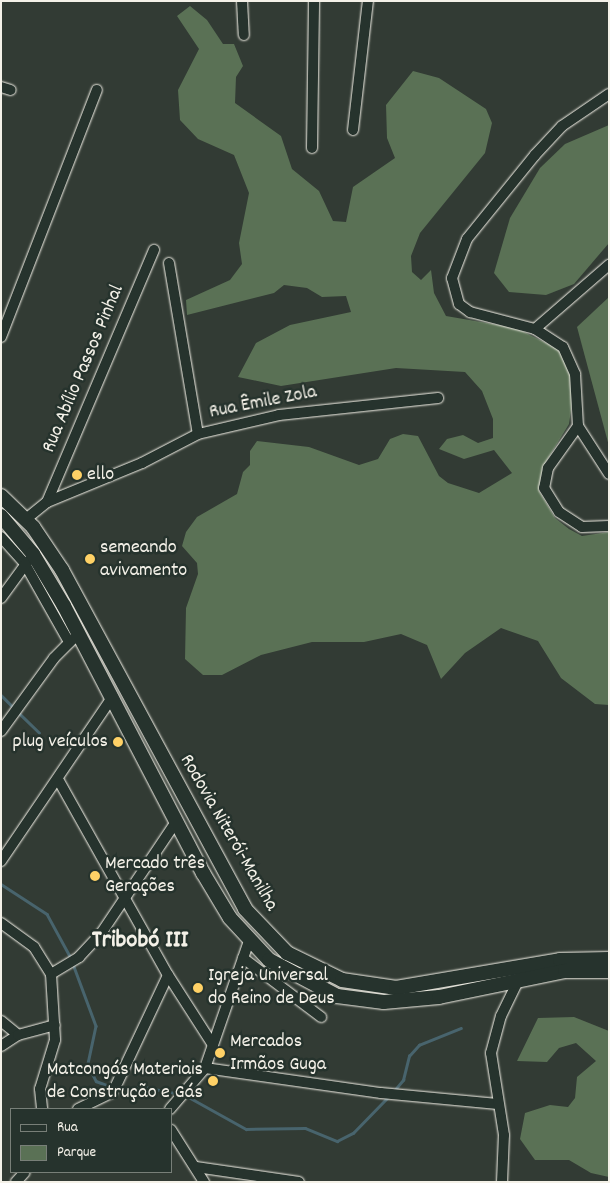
<!DOCTYPE html>
<meta charset="utf-8">
<style>
body{margin:0}
#map{position:relative;width:610px;height:1183px;overflow:hidden;background:#323b34;font-family:Dekko,sans-serif}
div>[style]{position:absolute}
.green>*{inset:0;background:#5a7155}
.stream>*{height:2.5px;margin:-1.25px;padding:0 1.25px;transform-origin:1.25px;border-radius:1.25px;background:#48646d}
.roads{filter:drop-shadow(0 0 1px #f4f1e8) drop-shadow(0 0 1px #f4f1e8)}
.minor>*{height:10px;margin:-5px;padding:0 5px;transform-origin:5px;border-radius:5px;background:#26332d}
.highway>*{height:14px;margin:-7px;padding:0 7px;transform-origin:7px;border-radius:7px;background:#26332d}
.dots>*{width:14px;height:14px;translate:-50% -50%;box-sizing:border-box;border:2px solid #26332d;border-radius:50%}
span{translate:-50% -50%;white-space:nowrap;text-align:center;line-height:1.15;-webkit-text-stroke:5px #26332d;paint-order:stroke}
.street-label{font-size:20px;color:#f4f1e8}
.poi-label{font-size:20px;color:#f4f1e8}
.left{translate:0 -50%;text-align:left}
.right{translate:-100% -50%;text-align:right}
.district-label{font-size:25px;color:#f4f1e8;font-weight:700}
.frame{position:absolute;inset:0;border:2px solid #f4f1e8;pointer-events:none}
.legend{position:absolute;left:10px;top:1108px;width:162px;height:65px;box-sizing:border-box;background:#26332d;border:1px solid #787f78;margin:0;padding:6px 9px;list-style:none;font-size:15px;color:#f4f1e8}
.legend li{display:flex;align-items:center;gap:10px;height:25px}
.legend b{width:25px;border:1px solid #787f78}
</style>
<div id="map">
<div class="green">
<i style="clip-path:polygon(190px 6px,207px 20px,223px 44px,234px 44px,243px 66px,236px 77px,235px 103px,281px 136px,292px 169px,319px 191px,333px 221px,346px 222px,353px 187px,395px 158px,387px 138px,386px 105px,413px 71px,439px 78px,486px 109px,492px 123px,485px 153px,420px 233px,411px 256px,412px 272px,421px 280px,431px 270px,434px 293px,446px 316px,516px 328px,566px 353px,574px 389px,569px 424px,544px 465px,539px 491px,555px 518px,569px 529px,582px 536px,609px 532px,609px 705px,595px 704px,561px 678px,538px 641px,501px 628px,465px 653px,441px 679px,427px 645px,401px 634px,364px 642px,312px 642px,261px 655px,222px 675px,203px 675px,185px 659px,186px 608px,198px 574px,197px 563px,182px 546px,186px 532px,197px 517px,237px 494px,243px 472px,250px 465px,250px 451px,257px 441px,309px 447px,359px 465px,378px 459px,390px 439px,403px 434px,418px 436px,439px 476px,448px 483px,479px 493px,512px 473px,494px 450px,464px 459px,439px 449px,447px 439px,463px 435px,478px 443px,493px 438px,493px 419px,482px 391px,465px 372px,396px 368px,281px 386px,238px 377px,256px 343px,290px 325px,351px 312px,346px 296px,322px 297px,307px 288px,284px 285px,274px 293px,187px 315px,186px 300px,230px 280px,242px 264px,239px 243px,249px 193px,234px 155px,198px 139px,180px 120px,178px 90px,199px 49px,177px 16px)"></i>
<i style="clip-path:polygon(609px 125px,609px 243px,574px 284px,546px 295px,509px 292px,494px 273px,510px 218px,540px 168px,565px 144px)"></i>
<i style="clip-path:polygon(609px 297px,609px 446px,577px 327px)"></i>
<i style="clip-path:polygon(574px 1017px,609px 1031px,609px 1177px,591px 1173px,569px 1160px,535px 1160px,520px 1139px,525px 1113px,550px 1105px,568px 1107px,575px 1098px,577px 1077px,596px 1061px,576px 1043px,559px 1048px,547px 1062px,517px 1061px,538px 1018px)"></i>
</div>
<div class="stream">
<i style="left:1px;top:695px;width:20px;rotate:45deg"></i>
<i style="left:19px;top:713px;width:28px;rotate:44deg"></i>
<i style="left:1px;top:884px;width:55px;rotate:33.1deg"></i>
<i style="left:47px;top:914px;width:50px;rotate:61.4deg"></i>
<i style="left:73px;top:964px;width:66px;rotate:69.6deg"></i>
<i style="left:96px;top:1026px;width:40px;rotate:102deg"></i>
<i style="left:88px;top:1065px;width:18px;rotate:63deg"></i>
<i style="left:96px;top:1081px;width:17px;rotate:21deg"></i>
<i style="left:117px;top:1089px;width:27px;rotate:-4deg"></i>
<i style="left:144px;top:1087px;width:37px;rotate:11deg"></i>
<i style="left:393px;top:1092px;width:16px;rotate:-50deg"></i>
<i style="left:403px;top:1080px;width:25px;rotate:-76deg"></i>
<i style="left:409px;top:1056px;width:15px;rotate:-48deg"></i>
<i style="left:419px;top:1045px;width:45px;rotate:-22deg"></i>
<i style="left:185px;top:1095px;width:70px;rotate:29.1deg"></i>
<i style="left:246px;top:1129px;width:59px;rotate:-1deg"></i>
<i style="left:305px;top:1128px;width:35px;rotate:22deg"></i>
<i style="left:337px;top:1141px;width:18px;rotate:-27deg"></i>
<i style="left:353px;top:1133px;width:49px;rotate:-45.8deg"></i>
</div>
<div class="roads">
<div class="minor">
<i style="left:242px;top:1px;width:34px;rotate:87deg"></i>
<i style="left:1px;top:87px;width:10px;rotate:17deg"></i>
<i style="left:609px;top:94px;width:57px;rotate:145.8deg"></i>
<i style="left:562px;top:126px;width:40px;rotate:133deg"></i>
<i style="left:535px;top:155px;width:108px;rotate:129deg"></i>
<i style="left:467px;top:239px;width:42px;rotate:111deg"></i>
<i style="left:452px;top:278px;width:27px;rotate:75deg"></i>
<i style="left:459px;top:304px;width:14px;rotate:36deg"></i>
<i style="left:470px;top:312px;width:67px;rotate:14.7deg"></i>
<i style="left:535px;top:329px;width:33px;rotate:33deg"></i>
<i style="left:563px;top:347px;width:30px;rotate:66deg"></i>
<i style="left:575px;top:374px;width:52px;rotate:86.7deg"></i>
<i style="left:578px;top:426px;width:57px;rotate:57.1deg"></i>
<i style="left:353px;top:130px;width:130px;rotate:-83.4deg"></i>
<i style="left:312px;top:148px;width:147px;rotate:-89.2deg"></i>
<i style="left:169px;top:263px;width:173px;rotate:80.4deg"></i>
<i style="left:535px;top:329px;width:98px;rotate:-40.9deg"></i>
<i style="left:1px;top:337px;width:265px;rotate:-68.8deg"></i>
<i style="left:578px;top:426px;width:52px;rotate:125.5deg"></i>
<i style="left:548px;top:468px;width:20px;rotate:101deg"></i>
<i style="left:544px;top:488px;width:28px;rotate:58deg"></i>
<i style="left:559px;top:512px;width:27px;rotate:33deg"></i>
<i style="left:582px;top:527px;width:27px;rotate:-2deg"></i>
<i style="left:47px;top:502px;width:274px;rotate:-67deg"></i>
<i style="left:26px;top:519px;width:27px;rotate:-39deg"></i>
<i style="left:47px;top:502px;width:103px;rotate:-22.3deg"></i>
<i style="left:142px;top:463px;width:63px;rotate:-27.4deg"></i>
<i style="left:198px;top:434px;width:83px;rotate:-13.2deg"></i>
<i style="left:279px;top:415px;width:160px;rotate:-6.1deg"></i>
<i style="left:1px;top:537px;width:36px;rotate:48deg"></i>
<i style="left:25px;top:564px;width:90px;rotate:60.6deg"></i>
<i style="left:1px;top:598px;width:46px;rotate:-53.9deg"></i>
<i style="left:1px;top:731px;width:90px;rotate:-54deg"></i>
<i style="left:54px;top:658px;width:27px;rotate:-45deg"></i>
<i style="left:59px;top:781px;width:223px;rotate:60.7deg"></i>
<i style="left:168px;top:975px;width:83px;rotate:57.3deg"></i>
<i style="left:1px;top:861px;width:199px;rotate:-55.8deg"></i>
<i style="left:1px;top:923px;width:41px;rotate:36deg"></i>
<i style="left:34px;top:947px;width:32px;rotate:58deg"></i>
<i style="left:51px;top:974px;width:66px;rotate:86.5deg"></i>
<i style="left:55px;top:1040px;width:51px;rotate:107deg"></i>
<i style="left:40px;top:1089px;width:20px;rotate:84deg"></i>
<i style="left:243px;top:958px;width:98px;rotate:37.1deg"></i>
<i style="left:51px;top:974px;width:33px;rotate:-31deg"></i>
<i style="left:79px;top:957px;width:34px;rotate:-47deg"></i>
<i style="left:102px;top:932px;width:133px;rotate:-56.1deg"></i>
<i style="left:1px;top:1021px;width:22px;rotate:39deg"></i>
<i style="left:1px;top:1046px;width:20px;rotate:-33deg"></i>
<i style="left:18px;top:1035px;width:38px;rotate:-15deg"></i>
<i style="left:205px;top:1068px;width:178px;rotate:8.1deg"></i>
<i style="left:381px;top:1093px;width:117px;rotate:5.4deg"></i>
<i style="left:78px;top:1109px;width:39px;rotate:-26deg"></i>
<i style="left:113px;top:1092px;width:129px;rotate:-64.8deg"></i>
<i style="left:170px;top:1109px;width:54px;rotate:-49.5deg"></i>
<i style="left:205px;top:1068px;width:134px;rotate:-70.9deg"></i>
<i style="left:171px;top:1130px;width:62px;rotate:57.6deg"></i>
<i style="left:196px;top:1167px;width:104px;rotate:8.3deg"></i>
<i style="left:16px;top:1182px;width:13px;rotate:-48deg"></i>
<i style="left:502px;top:1182px;width:47px;rotate:-87.6deg"></i>
<i style="left:504px;top:1135px;width:83px;rotate:-99deg"></i>
<i style="left:491px;top:1053px;width:38px;rotate:-75deg"></i>
<i style="left:501px;top:1016px;width:41px;rotate:-64.1deg"></i>
</div>
<div class="highway">
<i style="left:1px;top:496px;width:45px;rotate:44.1deg"></i>
<i style="left:33px;top:527px;width:52px;rotate:56deg"></i>
<i style="left:62px;top:570px;width:385px;rotate:61.6deg"></i>
<i style="left:245px;top:909px;width:61px;rotate:46.3deg"></i>
<i style="left:287px;top:953px;width:61px;rotate:26.1deg"></i>
<i style="left:342px;top:980px;width:55px;rotate:8.4deg"></i>
<i style="left:396px;top:988px;width:166px;rotate:-9.7deg"></i>
<i style="left:560px;top:960px;width:49px;rotate:-1.2deg"></i>
<i style="left:1px;top:516px;width:50px;rotate:49.9deg"></i>
<i style="left:33px;top:554px;width:61px;rotate:59.2deg"></i>
<i style="left:64px;top:606px;width:301px;rotate:62.5deg"></i>
<i style="left:203px;top:873px;width:52px;rotate:59deg"></i>
<i style="left:230px;top:918px;width:57px;rotate:47.1deg"></i>
<i style="left:269px;top:960px;width:77px;rotate:27.9deg"></i>
<i style="left:337px;top:996px;width:47px;rotate:7.3deg"></i>
<i style="left:384px;top:1002px;width:55px;rotate:-5.2deg"></i>
<i style="left:439px;top:997px;width:129px;rotate:-11.7deg"></i>
<i style="left:565px;top:971px;width:44px"></i>
</div>
</div>
<div class="dots">
<i style="left:77px;top:475px;background:#ffd166"></i>
<i style="left:90px;top:559px;background:#ffd166"></i>
<i style="left:118px;top:742px;background:#ffd166"></i>
<i style="left:95px;top:876px;background:#ffd166"></i>
<i style="left:198px;top:988px;background:#ffd166"></i>
<i style="left:220px;top:1053px;background:#ffd166"></i>
<i style="left:213px;top:1081px;background:#ffd166"></i>
</div>
<div class="street-label">
<span style="left:84px;top:369px;rotate:-67deg">Rua Abílio Passos Pinhal</span>
<span style="left:263px;top:403px;rotate:-11deg">Rua Êmile Zola</span>
<span style="left:228px;top:833px;rotate:60deg">Rodovia Niterói-Manilha</span>
</div>
<div class="poi-label">
<span class="left" style="left:87px;top:475px">ello</span>
<span class="left" style="left:100px;top:560px">semeando<br>avivamento</span>
<span class="right" style="left:108px;top:742px">plug veículos</span>
<span class="left" style="left:105px;top:876px">Mercado três<br>Gerações</span>
<span class="left" style="left:208px;top:988px">Igreja Universal<br>do Reino de Deus</span>
<span class="left" style="left:230px;top:1054px">Mercados<br>Irmãos Guga</span>
<span class="right" style="left:203px;top:1082px">Matcongás Materiais<br>de Construção e Gás</span>
</div>
<div class="district-label">
<span style="left:140px;top:941px">Tribobó III</span>
</div>
<div class="frame"></div>
<ul class="legend">
<li><b style="height:6px;background:#26332d"></b>Rua</li>
<li><b style="height:14px;background:#5a7155"></b>Parque</li>
</ul>
</div>
